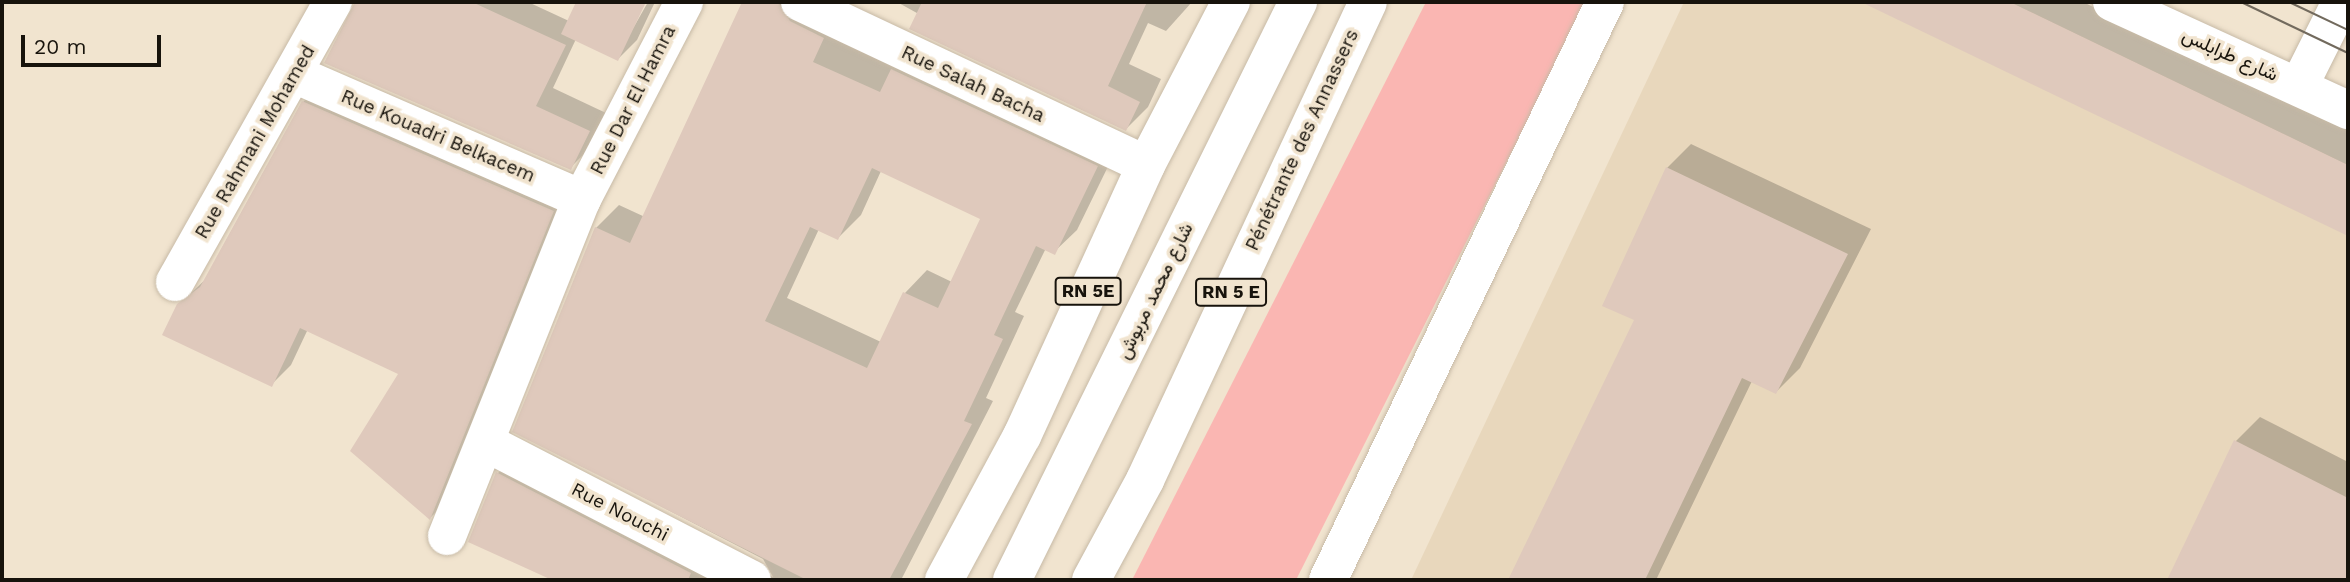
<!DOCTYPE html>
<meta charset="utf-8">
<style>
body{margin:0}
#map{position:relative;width:2350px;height:582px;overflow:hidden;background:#f1e4cf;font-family:"Work Sans",Vazirmatn,sans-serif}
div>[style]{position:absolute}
.built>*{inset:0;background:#e8d7bc}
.green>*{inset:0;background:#fab6b2}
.shadow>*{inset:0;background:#0003}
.building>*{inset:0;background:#dfc9bc}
.roads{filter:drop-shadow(0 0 2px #c7baa6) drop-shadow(0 0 2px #c7baa6)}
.street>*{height:38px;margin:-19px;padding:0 19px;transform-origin:19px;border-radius:19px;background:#fff}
.secondary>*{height:38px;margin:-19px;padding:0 19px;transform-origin:19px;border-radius:19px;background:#fff}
.highway>*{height:38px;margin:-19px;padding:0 19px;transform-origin:19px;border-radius:19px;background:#fff}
.tram>*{height:2px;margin:-1px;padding:0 1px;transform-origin:1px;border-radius:1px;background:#726a5d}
span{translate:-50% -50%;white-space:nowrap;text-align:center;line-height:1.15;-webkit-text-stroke:7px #f1e4cf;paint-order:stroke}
.shield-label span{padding:2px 5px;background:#f1e4cf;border:2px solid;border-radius:5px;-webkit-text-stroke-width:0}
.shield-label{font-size:18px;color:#17130c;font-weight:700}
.street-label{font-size:19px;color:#17130c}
.frame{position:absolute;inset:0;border:4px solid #17130c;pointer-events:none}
.scale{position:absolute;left:21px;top:35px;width:140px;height:32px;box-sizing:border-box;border:4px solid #17130c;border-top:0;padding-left:9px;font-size:21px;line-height:24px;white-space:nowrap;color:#17130c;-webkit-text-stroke:5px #f1e4cf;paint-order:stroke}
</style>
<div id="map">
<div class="built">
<i style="clip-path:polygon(1684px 2px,2010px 2px,2348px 165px,2348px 580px,1411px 580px)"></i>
</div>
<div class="green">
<i style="clip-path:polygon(1426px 2px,1587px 2px,1296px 580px,1132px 580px)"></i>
</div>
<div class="shadow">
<i style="clip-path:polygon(354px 2px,528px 2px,569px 21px,578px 2px,644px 2px,627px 39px,648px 2px,655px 2px,637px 40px,618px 59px,576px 39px,553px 88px,606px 113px,588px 150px,570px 168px,354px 13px)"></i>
<i style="clip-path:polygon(evenodd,744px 2px,822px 2px,1119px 144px,1077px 230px,1054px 252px,1046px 248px,1015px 312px,1024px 316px,986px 398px,993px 401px,901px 580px,551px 580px,498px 473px,520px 451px,773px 577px,763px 559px,515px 431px,596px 228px,619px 205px,645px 217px,744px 2px,881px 171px,982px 219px,952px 282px,927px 270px,905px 293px,881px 342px,787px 298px,819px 229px,838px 238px,861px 215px,881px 171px)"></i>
<i style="clip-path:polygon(897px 2px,1192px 2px,1166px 31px,1148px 23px,1129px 64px,1161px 79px,1148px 107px,1126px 129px)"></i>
<i style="clip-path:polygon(1865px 2px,2083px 2px,2348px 129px,2348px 234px)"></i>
<i style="clip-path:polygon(323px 83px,572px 191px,449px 499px,430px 518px,401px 373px,308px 329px,291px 365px,271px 385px,178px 305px,207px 278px,303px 102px)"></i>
<i style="clip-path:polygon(1691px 144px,1871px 229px,1800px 368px,1776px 392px,1752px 381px,1656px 580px,1510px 580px,1636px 320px,1667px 168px)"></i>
<i style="clip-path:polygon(2260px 417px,2348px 462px,2348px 580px,2169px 580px,2236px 441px)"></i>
</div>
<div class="building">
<i style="clip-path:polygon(355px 2px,472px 2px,566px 45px,536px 106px,590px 131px,571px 170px,324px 63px)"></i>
<i style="clip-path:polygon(576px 2px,646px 2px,618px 61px,561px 34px)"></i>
<i style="clip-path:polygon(evenodd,742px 2px,778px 2px,790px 21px,824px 38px,813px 62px,880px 92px,891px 69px,1098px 166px,1055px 255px,1036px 246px,994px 335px,1003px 339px,964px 421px,972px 424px,889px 580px,807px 580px,512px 432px,595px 227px,630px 243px,742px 2px,872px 168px,980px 219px,938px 308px,903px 292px,867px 368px,765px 321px,810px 227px,838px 240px,872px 168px)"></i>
<i style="clip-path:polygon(922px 2px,1147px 2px,1108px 86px,1140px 102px,1126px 131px,909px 29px)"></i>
<i style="clip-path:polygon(1861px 2px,2010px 2px,2348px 165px,2348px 236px)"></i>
<i style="clip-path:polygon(302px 101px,554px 211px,430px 520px,350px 451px,398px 374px,300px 328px,272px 387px,162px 335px,177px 304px,200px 287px)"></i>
<i style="clip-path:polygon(1666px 167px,1848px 254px,1776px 394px,1742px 378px,1645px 580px,1508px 580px,1634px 320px,1602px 306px)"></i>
<i style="clip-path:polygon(2234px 440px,2348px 498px,2348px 580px,2167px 580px)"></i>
<i style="clip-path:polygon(496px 472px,691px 573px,688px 580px,552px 580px,468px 542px)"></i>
</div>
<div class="roads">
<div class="street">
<i style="left:800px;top:2px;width:382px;rotate:25.2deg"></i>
<i style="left:294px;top:74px;width:314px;rotate:23.5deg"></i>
<i style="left:2299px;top:86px;width:94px;rotate:-63.4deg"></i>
<i style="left:175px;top:282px;width:322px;rotate:-60.6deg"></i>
<i style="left:487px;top:443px;width:298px;rotate:27.3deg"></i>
<i style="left:447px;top:536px;width:363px;rotate:-68.2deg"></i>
<i style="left:582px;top:199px;width:222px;rotate:-62.6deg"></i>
</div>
<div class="secondary">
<i style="left:2112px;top:2px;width:260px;rotate:24.6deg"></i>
<i style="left:1328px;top:580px;width:641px;rotate:-64.39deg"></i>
</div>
<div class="highway">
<i style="left:944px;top:580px;width:164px;rotate:-61.6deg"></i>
<i style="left:1022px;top:436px;width:298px;rotate:-65.4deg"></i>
<i style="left:1146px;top:165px;width:184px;rotate:-62.5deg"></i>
<i style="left:1012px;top:580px;width:645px;rotate:-63.67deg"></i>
<i style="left:1091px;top:580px;width:114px;rotate:-61.6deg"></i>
<i style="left:1145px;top:480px;width:527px;rotate:-64.99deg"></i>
</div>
</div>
<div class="tram">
<i style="left:2241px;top:2px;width:119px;rotate:25.5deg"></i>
<i style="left:2289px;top:2px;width:65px;rotate:25.4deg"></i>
</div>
<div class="shield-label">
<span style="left:1088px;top:291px">RN 5E</span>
<span style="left:1231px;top:292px">RN 5 E</span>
</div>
<div class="street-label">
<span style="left:2230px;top:55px;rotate:24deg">شارع طرابلس</span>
<span style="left:973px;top:84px;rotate:25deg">Rue Salah Bacha</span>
<span style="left:633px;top:100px;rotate:-63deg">Rue Dar El Hamra</span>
<span style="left:438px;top:136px;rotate:23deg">Rue Kouadri Belkacem</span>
<span style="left:1302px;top:140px;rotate:-65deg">Pénétrante des Annassers</span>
<span style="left:255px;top:142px;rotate:-60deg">Rue Rahmani Mohamed</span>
<span style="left:1155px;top:291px;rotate:-64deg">شارع محمد مربوش</span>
<span style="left:620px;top:512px;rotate:27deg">Rue Nouchi</span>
</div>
<div class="frame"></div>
<div class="scale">20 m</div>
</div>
